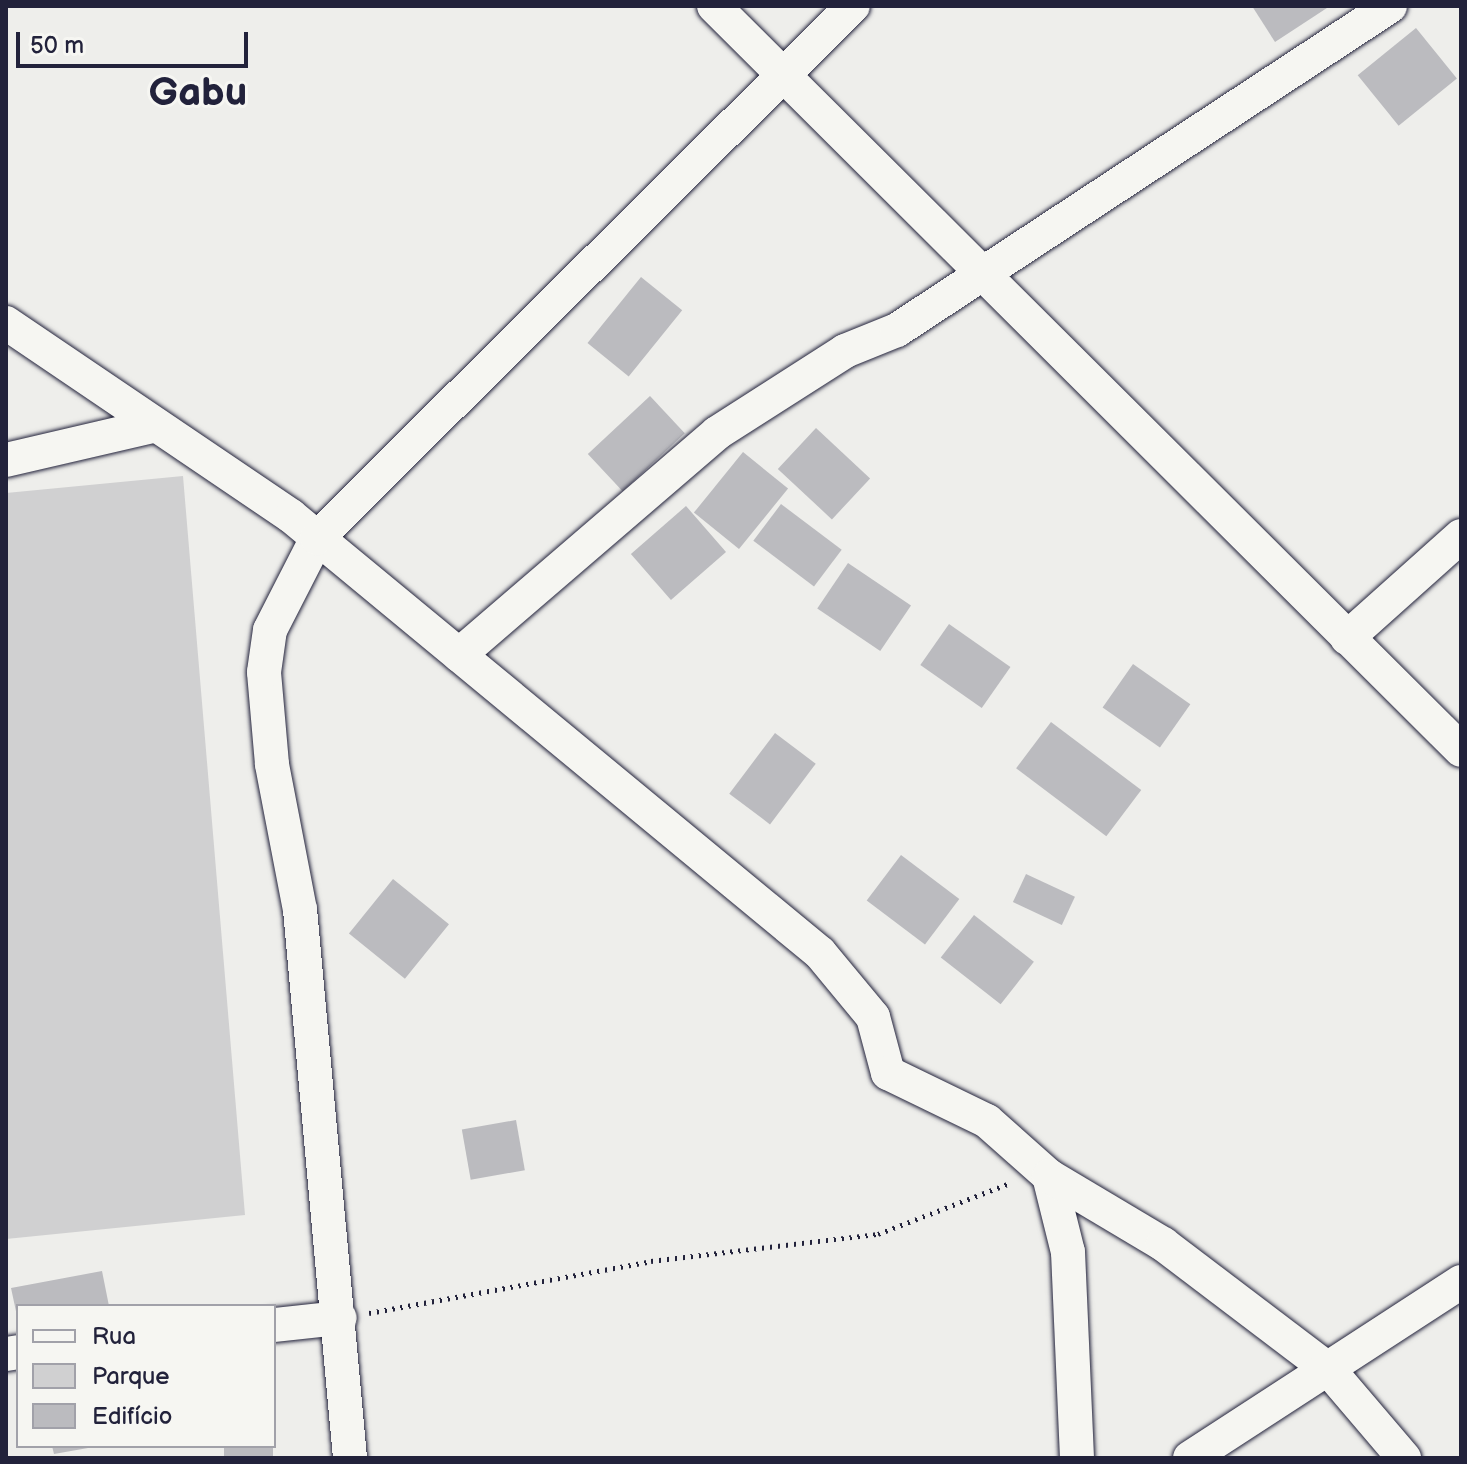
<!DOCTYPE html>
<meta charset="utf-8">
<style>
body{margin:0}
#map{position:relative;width:1467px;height:1464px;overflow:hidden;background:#eeeeeb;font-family:"Balsamiq Sans",sans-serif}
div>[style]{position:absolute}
.green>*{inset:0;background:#d0d0d1}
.building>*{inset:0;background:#bbbbbf;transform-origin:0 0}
.path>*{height:5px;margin-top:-2.5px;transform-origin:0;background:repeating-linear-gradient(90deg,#22223b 0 2px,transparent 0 8px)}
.roads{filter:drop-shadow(0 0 2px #22223b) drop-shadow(0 0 2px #22223b)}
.street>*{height:34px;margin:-17px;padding:0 17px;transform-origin:17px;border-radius:17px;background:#f6f6f2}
span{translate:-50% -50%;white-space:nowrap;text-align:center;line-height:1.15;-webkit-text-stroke:6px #f6f6f2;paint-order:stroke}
.town-label{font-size:40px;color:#22223b;font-weight:700}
.frame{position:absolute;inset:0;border:8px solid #22223b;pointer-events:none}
.legend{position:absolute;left:16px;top:1304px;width:260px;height:144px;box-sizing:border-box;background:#f6f6f2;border:2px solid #a1a1a9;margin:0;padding:10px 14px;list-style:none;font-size:24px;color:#22223b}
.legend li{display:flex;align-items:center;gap:16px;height:40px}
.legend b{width:40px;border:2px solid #a1a1a9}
.scale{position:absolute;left:16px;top:32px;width:232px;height:36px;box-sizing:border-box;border:4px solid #22223b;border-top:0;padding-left:10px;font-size:24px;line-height:28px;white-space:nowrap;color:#22223b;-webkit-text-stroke:6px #f6f6f2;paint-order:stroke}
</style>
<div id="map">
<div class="green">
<i style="clip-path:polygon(183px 476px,245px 1215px,6px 1239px,6px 493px)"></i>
</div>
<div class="building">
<i style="clip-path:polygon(1252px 6px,1330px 6px,1275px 42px)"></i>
<i style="left:1416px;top:28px;width:65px;height:75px;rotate:51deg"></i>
<i style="left:641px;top:277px;width:53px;height:85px;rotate:39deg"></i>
<i style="left:650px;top:396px;width:51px;height:85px;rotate:47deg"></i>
<i style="left:816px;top:428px;width:74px;height:56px;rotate:43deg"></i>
<i style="left:743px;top:452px;width:58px;height:78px;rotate:39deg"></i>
<i style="left:781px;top:504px;width:76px;height:46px;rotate:37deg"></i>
<i style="left:686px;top:506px;width:61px;height:73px;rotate:49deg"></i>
<i style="left:848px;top:563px;width:76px;height:55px;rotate:34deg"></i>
<i style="left:949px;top:624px;width:75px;height:50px;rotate:35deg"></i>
<i style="left:1133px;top:664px;width:70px;height:53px;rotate:35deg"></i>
<i style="left:1051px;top:722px;width:113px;height:58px;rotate:37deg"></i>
<i style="left:775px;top:733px;width:51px;height:76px;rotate:37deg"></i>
<i style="left:901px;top:855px;width:73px;height:57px;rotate:37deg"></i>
<i style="left:1026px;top:874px;width:54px;height:31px;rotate:25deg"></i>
<i style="left:393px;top:879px;width:72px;height:70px;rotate:39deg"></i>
<i style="left:974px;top:915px;width:76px;height:54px;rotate:38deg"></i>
<i style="left:516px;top:1120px;width:51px;height:55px;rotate:80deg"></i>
<i style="clip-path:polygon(102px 1271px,109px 1306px,18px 1306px,17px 1316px,11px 1288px)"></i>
<i style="clip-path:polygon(52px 1446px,88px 1446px,88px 1448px,54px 1454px)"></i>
<i style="left:224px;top:1446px;width:49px;height:12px"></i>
</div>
<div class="path">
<i style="left:369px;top:1313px;width:287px;rotate:-10.4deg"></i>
<i style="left:651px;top:1261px;width:229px;rotate:-6.8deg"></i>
<i style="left:878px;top:1234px;width:142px;rotate:-21.1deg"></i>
</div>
<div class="roads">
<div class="street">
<i style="left:714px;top:6px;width:1054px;rotate:44.88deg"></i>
<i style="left:6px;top:323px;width:344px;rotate:34.1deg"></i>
<i style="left:291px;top:516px;width:686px;rotate:39.56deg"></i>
<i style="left:820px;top:953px;width:83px;rotate:50.4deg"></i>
<i style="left:873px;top:1017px;width:58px;rotate:75deg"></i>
<i style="left:888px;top:1073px;width:110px;rotate:25.9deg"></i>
<i style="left:987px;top:1121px;width:83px;rotate:41.6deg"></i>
<i style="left:1049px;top:1176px;width:78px;rotate:76deg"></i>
<i style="left:1068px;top:1252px;width:206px;rotate:87.5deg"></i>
<i style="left:6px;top:460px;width:154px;rotate:-13.1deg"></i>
<i style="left:1347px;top:638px;width:153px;rotate:-41.8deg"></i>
<i style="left:459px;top:655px;width:340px;rotate:-40.7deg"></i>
<i style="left:717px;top:433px;width:152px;rotate:-32.6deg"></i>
<i style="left:845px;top:351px;width:56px;rotate:-22deg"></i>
<i style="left:897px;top:330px;width:590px;rotate:-33.31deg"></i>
<i style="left:1049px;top:1176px;width:133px;rotate:30.8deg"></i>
<i style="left:1163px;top:1244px;width:208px;rotate:37.2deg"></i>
<i style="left:1329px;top:1370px;width:116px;rotate:49.6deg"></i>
<i style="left:274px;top:1325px;width:66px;rotate:-6.1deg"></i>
<i style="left:6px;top:1354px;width:12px;rotate:-9deg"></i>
<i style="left:350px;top:1458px;width:550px;rotate:-95.21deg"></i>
<i style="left:300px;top:910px;width:149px;rotate:-100.9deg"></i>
<i style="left:272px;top:764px;width:92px;rotate:-95deg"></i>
<i style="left:264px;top:672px;width:42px;rotate:-81.9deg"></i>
<i style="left:270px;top:630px;width:103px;rotate:-62.9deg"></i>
<i style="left:317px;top:538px;width:755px;rotate:-44.79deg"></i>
<i style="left:1190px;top:1458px;width:323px;rotate:-33deg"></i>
</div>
</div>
<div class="town-label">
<span style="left:198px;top:93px">Gabu</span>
</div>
<div class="frame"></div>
<ul class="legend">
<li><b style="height:10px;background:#f6f6f2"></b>Rua</li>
<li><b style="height:22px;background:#d0d0d1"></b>Parque</li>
<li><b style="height:22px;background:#bbbbbf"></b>Edifício</li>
</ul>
<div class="scale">50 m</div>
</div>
